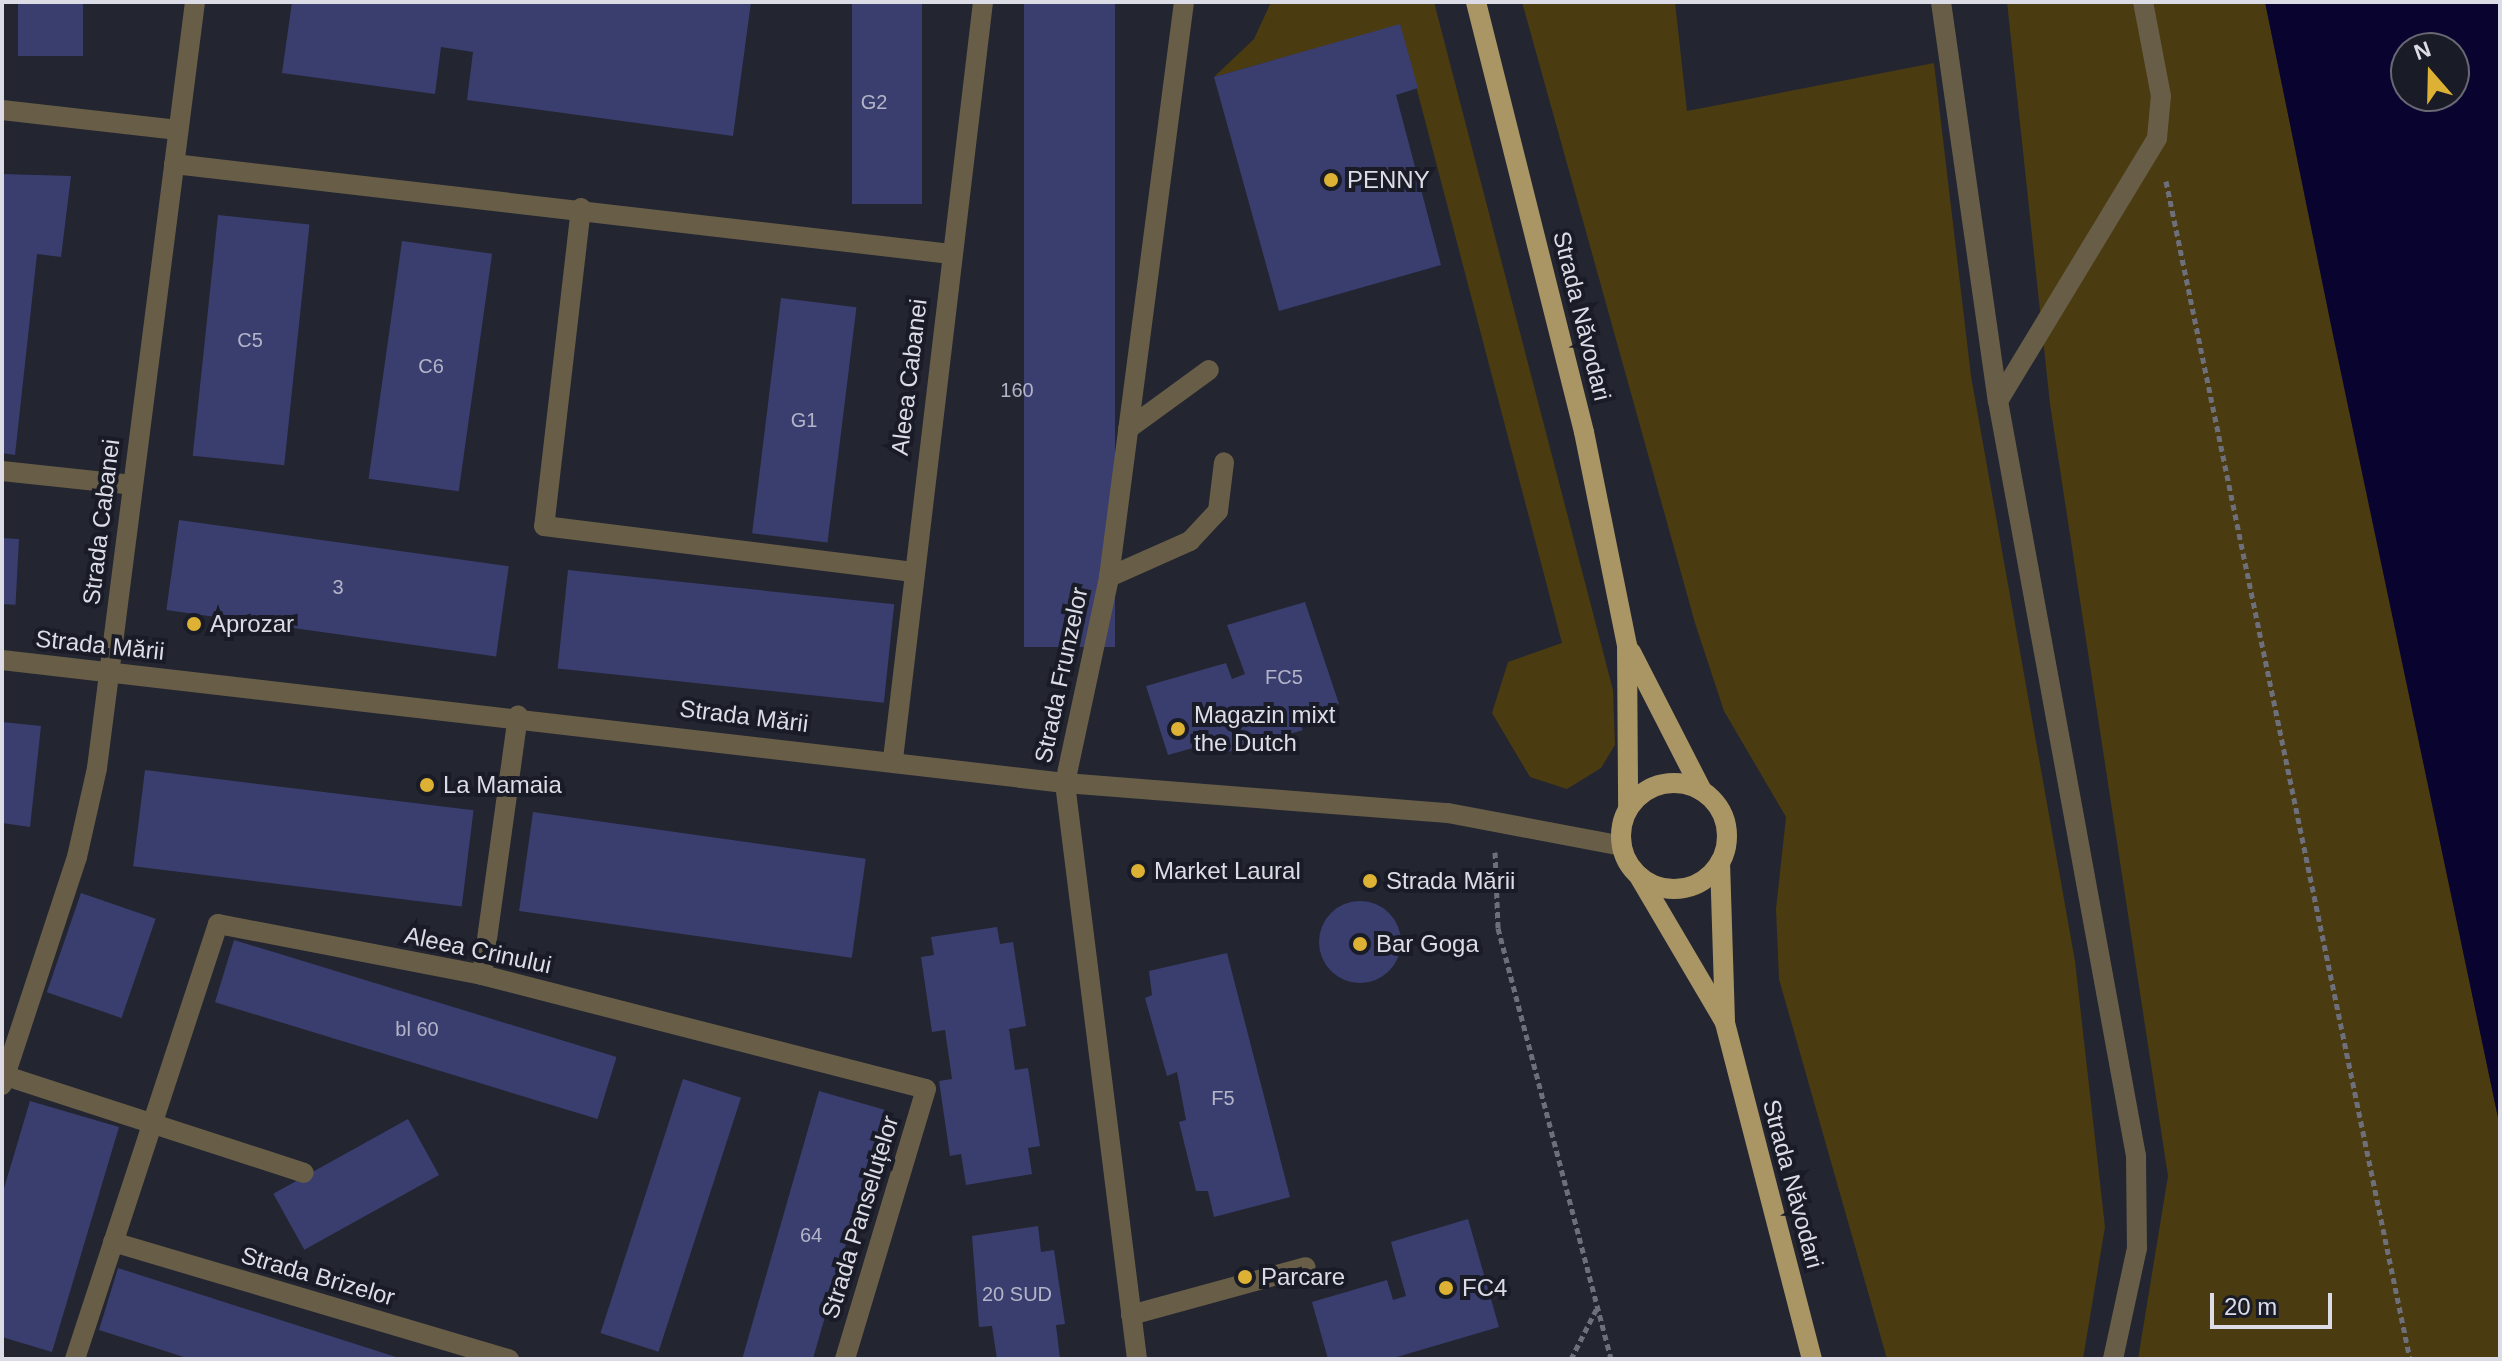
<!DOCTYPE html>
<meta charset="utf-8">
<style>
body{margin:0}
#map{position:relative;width:2502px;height:1361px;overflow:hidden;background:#232531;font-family:Helvetica,sans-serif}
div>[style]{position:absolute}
.green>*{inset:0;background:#4a3b11}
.water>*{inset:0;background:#09042f}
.building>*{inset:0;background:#3a3e6f;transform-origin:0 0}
.round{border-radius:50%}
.path>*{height:5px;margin-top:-2.5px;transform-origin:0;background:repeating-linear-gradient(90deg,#6d6f7a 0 6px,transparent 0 10px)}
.minor>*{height:20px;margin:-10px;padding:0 10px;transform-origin:10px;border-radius:10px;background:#685e47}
.major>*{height:20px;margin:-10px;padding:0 10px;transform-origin:10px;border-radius:10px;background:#aa9665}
.major>.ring{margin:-10px;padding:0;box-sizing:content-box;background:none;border:20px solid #aa9665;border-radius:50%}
.dots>*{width:22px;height:22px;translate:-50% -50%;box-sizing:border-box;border:4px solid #191b27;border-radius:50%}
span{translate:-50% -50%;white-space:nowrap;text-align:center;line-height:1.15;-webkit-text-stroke:8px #191b27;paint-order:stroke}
.number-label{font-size:20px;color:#b3b4c8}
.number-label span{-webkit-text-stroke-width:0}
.poi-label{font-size:24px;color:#dbdce5}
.left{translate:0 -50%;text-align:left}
.street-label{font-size:24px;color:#dbdce5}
.frame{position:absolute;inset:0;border:4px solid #dbdce5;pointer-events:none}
.north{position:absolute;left:2390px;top:32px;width:80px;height:80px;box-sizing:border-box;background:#191b27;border:2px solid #676873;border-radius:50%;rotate:340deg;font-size:22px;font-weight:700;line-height:32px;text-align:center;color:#dbdce5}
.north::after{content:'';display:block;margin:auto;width:28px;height:36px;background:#ddb133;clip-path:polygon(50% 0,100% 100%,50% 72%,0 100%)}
.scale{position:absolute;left:2210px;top:1293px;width:122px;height:36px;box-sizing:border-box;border:4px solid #dbdce5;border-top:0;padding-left:10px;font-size:24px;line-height:28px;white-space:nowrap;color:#dbdce5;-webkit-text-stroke:6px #191b27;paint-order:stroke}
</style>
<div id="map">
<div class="green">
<i style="clip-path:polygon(1271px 2px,1434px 2px,1613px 690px,1615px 745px,1601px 768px,1567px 789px,1530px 777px,1492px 713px,1508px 662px,1562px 643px,1400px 25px,1214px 77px,1254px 39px)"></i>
<i style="clip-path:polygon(1522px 2px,1675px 2px,1687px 111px,1934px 63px,1971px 376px,2075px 961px,2105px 1227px,2083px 1359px,1887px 1359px,1779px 979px,1776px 909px,1786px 817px,1724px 711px,1695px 623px)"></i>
<i style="clip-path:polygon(2007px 2px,2265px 2px,2500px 1127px,2500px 1359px,2138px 1359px,2168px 1176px,2050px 404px)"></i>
</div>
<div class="water">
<i style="clip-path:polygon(evenodd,2265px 2px,2500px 2px,2500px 1127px,2333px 335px,2265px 2px,2406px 48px,2454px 48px,2454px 96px,2406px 96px,2406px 48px)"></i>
</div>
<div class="building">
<i style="left:18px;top:2px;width:65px;height:54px"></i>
<i style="clip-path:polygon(292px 2px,751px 2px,733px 136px,467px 100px,473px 52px,441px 47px,435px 94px,282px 73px)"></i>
<i style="left:852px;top:2px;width:70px;height:202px"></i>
<i style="left:1024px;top:2px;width:91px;height:645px"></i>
<i style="clip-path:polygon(1400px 24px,1418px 88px,1396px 95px,1441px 265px,1279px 311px,1214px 77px)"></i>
<i style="clip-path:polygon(2px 174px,71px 176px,61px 257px,37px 254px,15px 455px,2px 453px)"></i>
<i style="left:218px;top:215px;width:92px;height:242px;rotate:6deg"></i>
<i style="left:402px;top:241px;width:91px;height:240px;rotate:8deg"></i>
<i style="left:781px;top:298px;width:76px;height:237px;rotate:7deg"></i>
<i style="left:179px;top:520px;width:333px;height:91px;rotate:8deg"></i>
<i style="left:2px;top:538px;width:17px;height:66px;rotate:3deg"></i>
<i style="left:568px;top:570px;width:328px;height:99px;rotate:6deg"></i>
<i style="clip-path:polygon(1305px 602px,1339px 704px,1295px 716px,1303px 730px,1221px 754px,1218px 741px,1168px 755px,1146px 686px,1226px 663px,1232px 679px,1245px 674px,1227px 625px)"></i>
<i style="clip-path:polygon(2px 722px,41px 726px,30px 827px,2px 823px)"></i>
<i style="left:145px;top:770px;width:331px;height:97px;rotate:7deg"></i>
<i style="left:533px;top:812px;width:336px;height:100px;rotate:8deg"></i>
<i style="left:81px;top:893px;width:79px;height:105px;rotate:19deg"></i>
<i class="round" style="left:1319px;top:901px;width:82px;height:82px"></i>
<i style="clip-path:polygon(997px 927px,1000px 944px,1013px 942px,1026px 1026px,1009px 1029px,1015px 1070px,1028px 1068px,1040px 1146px,1028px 1148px,1032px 1174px,966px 1185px,961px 1154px,950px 1156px,939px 1081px,952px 1079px,945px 1030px,932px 1032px,921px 957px,934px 955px,931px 937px)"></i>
<i style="left:234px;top:940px;width:400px;height:65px;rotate:17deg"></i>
<i style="clip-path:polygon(1227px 953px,1290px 1197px,1214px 1217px,1208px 1191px,1196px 1191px,1179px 1122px,1186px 1120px,1177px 1072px,1167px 1076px,1145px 998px,1152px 995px,1149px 971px)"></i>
<i style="left:683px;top:1079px;width:61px;height:267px;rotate:18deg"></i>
<i style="left:819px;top:1091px;width:68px;height:280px;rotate:16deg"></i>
<i style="clip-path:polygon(30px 1101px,119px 1127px,52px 1352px,2px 1337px,2px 1195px)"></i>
<i style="left:408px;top:1119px;width:64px;height:154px;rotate:61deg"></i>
<i style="clip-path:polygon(1468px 1219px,1499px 1327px,1390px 1359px,1328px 1359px,1312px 1302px,1387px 1280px,1393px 1300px,1406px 1296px,1391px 1242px)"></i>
<i style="clip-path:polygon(1038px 1226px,1041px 1252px,1054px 1250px,1065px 1324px,1056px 1325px,1060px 1359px,997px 1359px,992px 1326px,979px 1327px,972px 1236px)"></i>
<i style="clip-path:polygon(118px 1268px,399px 1358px,399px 1359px,190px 1359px,99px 1330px)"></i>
</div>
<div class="path">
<i style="left:2166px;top:181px;width:1203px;rotate:78.3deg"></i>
<i style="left:1495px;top:852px;width:76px;rotate:87.7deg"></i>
<i style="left:1498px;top:928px;width:446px;rotate:75.3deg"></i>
<i style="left:1571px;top:1359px;width:59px;rotate:-63deg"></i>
</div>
<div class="minor">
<i style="left:1941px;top:2px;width:403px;rotate:81.9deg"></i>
<i style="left:1998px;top:401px;width:768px;rotate:79.64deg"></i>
<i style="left:2136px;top:1156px;width:92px;rotate:89.4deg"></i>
<i style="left:2137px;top:1248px;width:114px;rotate:102.2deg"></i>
<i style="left:2px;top:110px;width:177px;rotate:6.5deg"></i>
<i style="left:174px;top:164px;width:782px;rotate:6.61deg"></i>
<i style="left:581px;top:208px;width:320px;rotate:96.6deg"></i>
<i style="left:544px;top:526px;width:370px;rotate:7.1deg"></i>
<i style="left:1998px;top:401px;width:307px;rotate:-58.8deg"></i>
<i style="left:2157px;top:138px;width:42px;rotate:-84.6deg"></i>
<i style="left:2161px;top:96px;width:96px;rotate:-100.8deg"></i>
<i style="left:1128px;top:429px;width:100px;rotate:-36.1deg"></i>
<i style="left:2px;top:471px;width:131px;rotate:6.1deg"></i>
<i style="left:1109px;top:577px;width:89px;rotate:-24deg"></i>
<i style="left:1190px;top:541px;width:41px;rotate:-47deg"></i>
<i style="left:1218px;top:511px;width:49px;rotate:-83deg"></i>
<i style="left:2px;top:660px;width:1070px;rotate:6.6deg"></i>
<i style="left:1065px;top:783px;width:384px;rotate:4.5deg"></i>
<i style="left:1448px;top:813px;width:177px;rotate:10.7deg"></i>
<i style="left:893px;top:759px;width:762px;rotate:-83.22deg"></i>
<i style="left:482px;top:975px;width:262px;rotate:-82.1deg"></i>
<i style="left:6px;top:1076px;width:313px;rotate:18deg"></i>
<i style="left:2px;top:1085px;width:240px;rotate:-71.8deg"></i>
<i style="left:77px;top:857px;width:91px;rotate:-77.3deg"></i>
<i style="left:97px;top:768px;width:772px;rotate:-82.71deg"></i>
<i style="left:113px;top:1242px;width:413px;rotate:16.5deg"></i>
<i style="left:1131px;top:1315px;width:181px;rotate:-15.3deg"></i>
<i style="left:75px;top:1359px;width:458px;rotate:-71.8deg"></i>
<i style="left:218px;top:924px;width:269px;rotate:10.9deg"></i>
<i style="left:482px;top:975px;width:458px;rotate:14.4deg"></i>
<i style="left:926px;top:1089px;width:282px;rotate:106.7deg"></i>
<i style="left:1137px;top:1359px;width:580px;rotate:-97.13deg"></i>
<i style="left:1065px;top:783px;width:211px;rotate:-77.9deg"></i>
<i style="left:1109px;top:577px;width:580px;rotate:-82.57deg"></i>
</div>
<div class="major">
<i style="left:1476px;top:2px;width:443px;rotate:75.9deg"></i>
<i style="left:1584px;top:432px;width:217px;rotate:78.6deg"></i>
<i style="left:1627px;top:645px;width:163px;rotate:89.6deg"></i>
<i style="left:1631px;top:652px;width:156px;rotate:62.9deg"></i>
<i class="ring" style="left:1621px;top:783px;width:86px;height:86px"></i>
<i style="left:1720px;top:862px;width:161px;rotate:88.2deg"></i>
<i style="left:1725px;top:1023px;width:347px;rotate:75.5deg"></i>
<i style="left:1640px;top:878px;width:164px;rotate:59.5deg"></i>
</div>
<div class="dots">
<i style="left:1331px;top:180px;background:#ddb133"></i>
<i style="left:194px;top:624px;background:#ddb133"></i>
<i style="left:1178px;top:729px;background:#ddb133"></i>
<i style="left:427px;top:785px;background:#ddb133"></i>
<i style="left:1138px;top:871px;background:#ddb133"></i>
<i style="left:1370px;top:881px;background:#ddb133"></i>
<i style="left:1360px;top:944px;background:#ddb133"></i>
<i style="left:1245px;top:1277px;background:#ddb133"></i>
<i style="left:1446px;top:1288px;background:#ddb133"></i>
</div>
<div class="number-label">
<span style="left:874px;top:102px">G2</span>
<span style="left:250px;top:340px">C5</span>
<span style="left:431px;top:366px">C6</span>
<span style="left:1017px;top:390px">160</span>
<span style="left:804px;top:420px">G1</span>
<span style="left:338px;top:587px">3</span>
<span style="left:1284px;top:677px">FC5</span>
<span style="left:417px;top:1029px">bl 60</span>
<span style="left:1223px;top:1098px">F5</span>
<span style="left:811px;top:1235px">64</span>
<span style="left:1017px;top:1294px">20 SUD</span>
</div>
<div class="poi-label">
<span class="left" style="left:1347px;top:180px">PENNY</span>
<span class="left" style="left:210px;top:624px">Aprozar</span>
<span class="left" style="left:1194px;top:729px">Magazin mixt<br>the Dutch</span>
<span class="left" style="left:443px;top:785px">La Mamaia</span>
<span class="left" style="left:1154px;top:871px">Market Laural</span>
<span class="left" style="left:1386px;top:881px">Strada Mării</span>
<span class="left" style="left:1376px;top:944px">Bar Goga</span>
<span class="left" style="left:1261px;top:1277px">Parcare</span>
<span class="left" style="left:1462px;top:1288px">FC4</span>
</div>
<div class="street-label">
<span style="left:1582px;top:316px;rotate:76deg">Strada Năvodari</span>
<span style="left:909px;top:377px;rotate:-83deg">Aleea Cabanei</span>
<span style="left:101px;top:522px;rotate:-83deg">Strada Cabanei</span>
<span style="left:100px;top:645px;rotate:6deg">Strada Mării</span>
<span style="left:1061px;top:675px;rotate:-78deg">Strada Frunzelor</span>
<span style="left:744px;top:716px;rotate:7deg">Strada Mării</span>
<span style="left:478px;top:950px;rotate:12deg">Aleea Crinului</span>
<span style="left:1793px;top:1184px;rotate:75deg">Strada Năvodari</span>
<span style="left:860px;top:1217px;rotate:-73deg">Strada Panseluțelor</span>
<span style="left:318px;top:1276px;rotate:16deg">Strada Brizelor</span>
</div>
<div class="frame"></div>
<div class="north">N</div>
<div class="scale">20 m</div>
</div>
